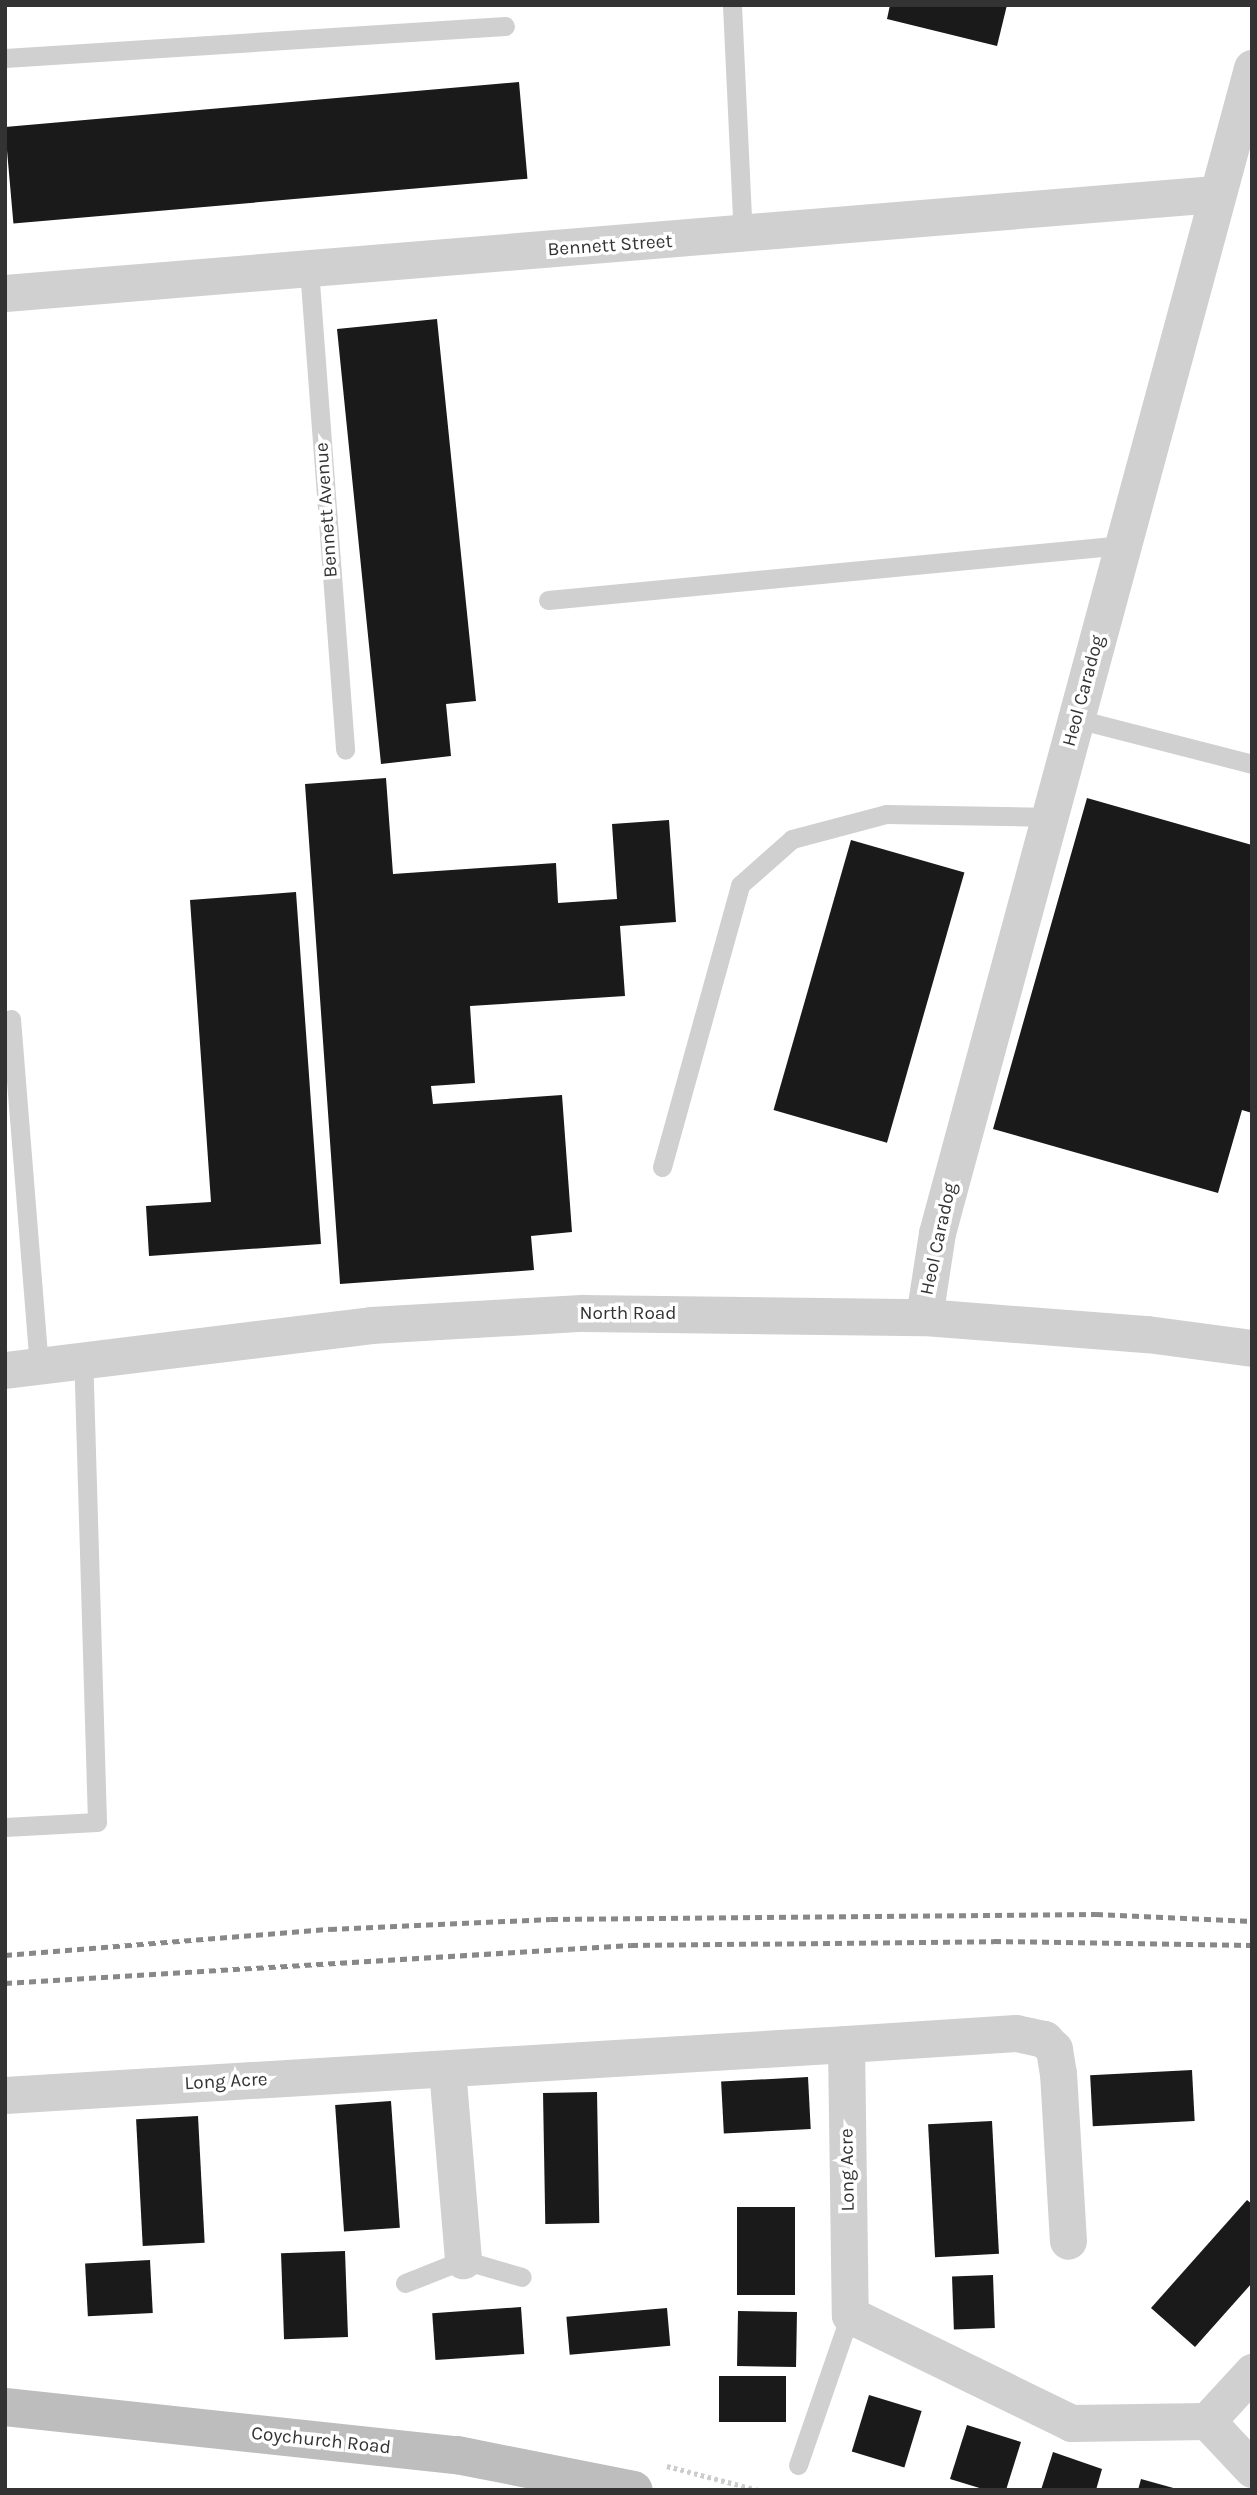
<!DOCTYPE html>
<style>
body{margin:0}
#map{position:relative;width:1257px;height:2495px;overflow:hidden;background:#fff;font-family:Karla,sans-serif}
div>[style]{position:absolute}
.building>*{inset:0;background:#1a1a1a;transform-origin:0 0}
.path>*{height:4.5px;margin-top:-2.25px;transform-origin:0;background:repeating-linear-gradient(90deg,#cdcdcd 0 3.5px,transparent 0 7px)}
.service>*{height:19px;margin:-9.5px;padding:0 9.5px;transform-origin:9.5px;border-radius:9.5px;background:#d0d0d0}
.minor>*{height:37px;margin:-18.5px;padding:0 18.5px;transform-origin:18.5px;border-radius:18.5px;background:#d0d0d0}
.secondary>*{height:38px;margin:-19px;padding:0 19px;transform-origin:19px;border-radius:19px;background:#bdbdbd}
.rail>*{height:5px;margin-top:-2.5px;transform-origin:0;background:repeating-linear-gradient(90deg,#888 0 7px,transparent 0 12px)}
span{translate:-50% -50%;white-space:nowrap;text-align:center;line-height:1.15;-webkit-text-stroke:7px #fff;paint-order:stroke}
.street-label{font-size:19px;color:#333}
.frame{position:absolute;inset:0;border:7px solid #333;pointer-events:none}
</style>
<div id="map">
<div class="building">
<i style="clip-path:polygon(890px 5px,1007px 5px,997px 46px,887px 19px)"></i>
<i style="left:519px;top:82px;width:97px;height:516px;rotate:85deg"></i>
<i style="clip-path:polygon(437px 319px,476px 701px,446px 704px,451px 756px,381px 764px,337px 329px)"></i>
<i style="clip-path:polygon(386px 778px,393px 874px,556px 863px,558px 903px,617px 899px,612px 824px,669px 820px,676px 922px,620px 926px,625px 996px,470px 1006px,475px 1083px,431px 1086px,433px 1104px,562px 1095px,572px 1232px,531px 1236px,534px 1270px,340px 1284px,305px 784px)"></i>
<i style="clip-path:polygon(1087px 798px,1252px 845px,1252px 1113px,1242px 1110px,1218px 1193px,993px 1129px)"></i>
<i style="left:851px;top:840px;width:118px;height:281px;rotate:16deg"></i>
<i style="clip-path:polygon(296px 892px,321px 1244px,149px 1256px,146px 1206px,211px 1202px,190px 900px)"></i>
<i style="left:1192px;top:2070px;width:51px;height:102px;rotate:87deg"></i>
<i style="left:808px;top:2077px;width:52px;height:87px;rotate:87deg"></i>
<i style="left:597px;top:2092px;width:131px;height:54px;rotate:89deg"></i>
<i style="left:391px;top:2101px;width:127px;height:56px;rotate:86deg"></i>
<i style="left:198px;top:2116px;width:127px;height:62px;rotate:87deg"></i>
<i style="left:992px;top:2121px;width:133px;height:64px;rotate:87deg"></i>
<i style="clip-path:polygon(1247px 2200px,1252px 2204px,1252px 2283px,1195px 2347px,1151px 2308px)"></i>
<i style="left:737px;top:2207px;width:58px;height:88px"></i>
<i style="left:345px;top:2251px;width:86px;height:64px;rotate:88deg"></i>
<i style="left:150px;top:2260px;width:53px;height:65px;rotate:87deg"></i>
<i style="left:993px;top:2275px;width:53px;height:41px;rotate:88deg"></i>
<i style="left:521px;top:2307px;width:47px;height:89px;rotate:86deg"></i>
<i style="left:667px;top:2308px;width:38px;height:101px;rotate:85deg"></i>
<i style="left:738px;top:2311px;width:59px;height:55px;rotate:1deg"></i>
<i style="left:719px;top:2376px;width:67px;height:46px"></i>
<i style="left:869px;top:2395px;width:55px;height:59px;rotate:17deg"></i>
<i style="clip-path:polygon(967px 2425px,1021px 2442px,1006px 2490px,986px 2490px,950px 2479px)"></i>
<i style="clip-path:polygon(1053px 2452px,1102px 2469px,1096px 2490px,1041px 2490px)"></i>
<i style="clip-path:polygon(1141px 2479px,1177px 2489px,1177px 2490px,1138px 2490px)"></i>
</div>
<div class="path">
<i style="left:667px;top:2466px;width:94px;rotate:14.8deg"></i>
</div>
<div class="service">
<i style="left:732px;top:5px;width:231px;rotate:87.3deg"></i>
<i style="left:5px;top:58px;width:501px;rotate:-3.66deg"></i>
<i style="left:309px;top:269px;width:482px;rotate:85.7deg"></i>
<i style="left:548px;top:600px;width:578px;rotate:-5.46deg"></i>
<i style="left:1077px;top:719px;width:181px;rotate:14.4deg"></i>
<i style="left:11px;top:1019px;width:346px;rotate:85.4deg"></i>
<i style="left:662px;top:1167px;width:293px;rotate:-74.5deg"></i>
<i style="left:740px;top:885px;width:69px;rotate:-41.5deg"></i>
<i style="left:792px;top:839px;width:97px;rotate:-14.9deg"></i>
<i style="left:886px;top:814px;width:165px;rotate:1deg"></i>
<i style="left:5px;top:1827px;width:92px;rotate:-3.1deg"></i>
<i style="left:97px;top:1822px;width:461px;rotate:-91.7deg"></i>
<i style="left:405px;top:2283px;width:62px;rotate:-21.6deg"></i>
<i style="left:463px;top:2260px;width:61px;rotate:16.1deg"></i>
<i style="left:798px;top:2465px;width:159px;rotate:-70.9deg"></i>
</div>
<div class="minor">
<i style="left:5px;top:293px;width:1214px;rotate:-4.68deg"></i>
<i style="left:924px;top:1317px;width:85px;rotate:-81.2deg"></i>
<i style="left:937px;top:1233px;width:1207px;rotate:-74.87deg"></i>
<i style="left:5px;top:1370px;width:369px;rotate:-7deg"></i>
<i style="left:371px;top:1325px;width:211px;rotate:-3.3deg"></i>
<i style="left:582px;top:1313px;width:342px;rotate:0.7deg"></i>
<i style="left:924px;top:1317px;width:224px;rotate:4.4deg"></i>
<i style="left:1147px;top:1334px;width:106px;rotate:7.6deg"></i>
<i style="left:846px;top:2044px;width:170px;rotate:-3.7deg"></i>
<i style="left:1016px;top:2033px;width:29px;rotate:12deg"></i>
<i style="left:1044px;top:2039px;width:14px;rotate:45deg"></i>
<i style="left:1054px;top:2049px;width:24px;rotate:81deg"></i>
<i style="left:1058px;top:2073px;width:168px;rotate:86.6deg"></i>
<i style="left:447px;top:2069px;width:192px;rotate:85.2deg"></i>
<i style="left:5px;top:2095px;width:843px;rotate:-3.47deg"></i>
<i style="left:846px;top:2044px;width:271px;rotate:89.2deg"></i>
<i style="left:850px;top:2315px;width:246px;rotate:26deg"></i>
<i style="left:1071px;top:2423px;width:136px;rotate:-0.8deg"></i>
<i style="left:1207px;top:2421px;width:67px;rotate:-47.4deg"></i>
<i style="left:1207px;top:2421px;width:66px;rotate:46.8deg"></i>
</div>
<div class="secondary">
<i style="left:5px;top:2407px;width:455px;rotate:6.1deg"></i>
<i style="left:457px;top:2455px;width:180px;rotate:11.2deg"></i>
</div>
<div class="rail">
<i style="left:5px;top:1955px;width:326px;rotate:-4.6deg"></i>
<i style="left:330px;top:1929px;width:221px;rotate:-2.6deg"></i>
<i style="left:551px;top:1919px;width:545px;rotate:-0.53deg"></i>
<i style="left:1096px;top:1914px;width:156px;rotate:2.6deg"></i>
<i style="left:5px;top:1983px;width:627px;rotate:-3.47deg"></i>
<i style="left:631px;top:1945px;width:363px;rotate:-0.6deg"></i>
<i style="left:994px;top:1941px;width:258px;rotate:0.9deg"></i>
</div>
<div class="street-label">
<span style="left:610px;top:246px;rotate:-4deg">Bennett Street</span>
<span style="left:327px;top:510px;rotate:-94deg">Bennett Avenue</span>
<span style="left:1084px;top:691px;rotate:-75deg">Heol Caradog</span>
<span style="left:939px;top:1239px;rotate:-78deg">Heol Caradog</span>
<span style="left:628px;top:1314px">North Road</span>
<span style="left:226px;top:2082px;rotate:-3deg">Long Acre</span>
<span style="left:848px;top:2170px;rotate:-91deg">Long Acre</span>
<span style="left:321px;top:2441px;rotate:6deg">Coychurch Road</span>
</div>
<div class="frame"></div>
</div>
